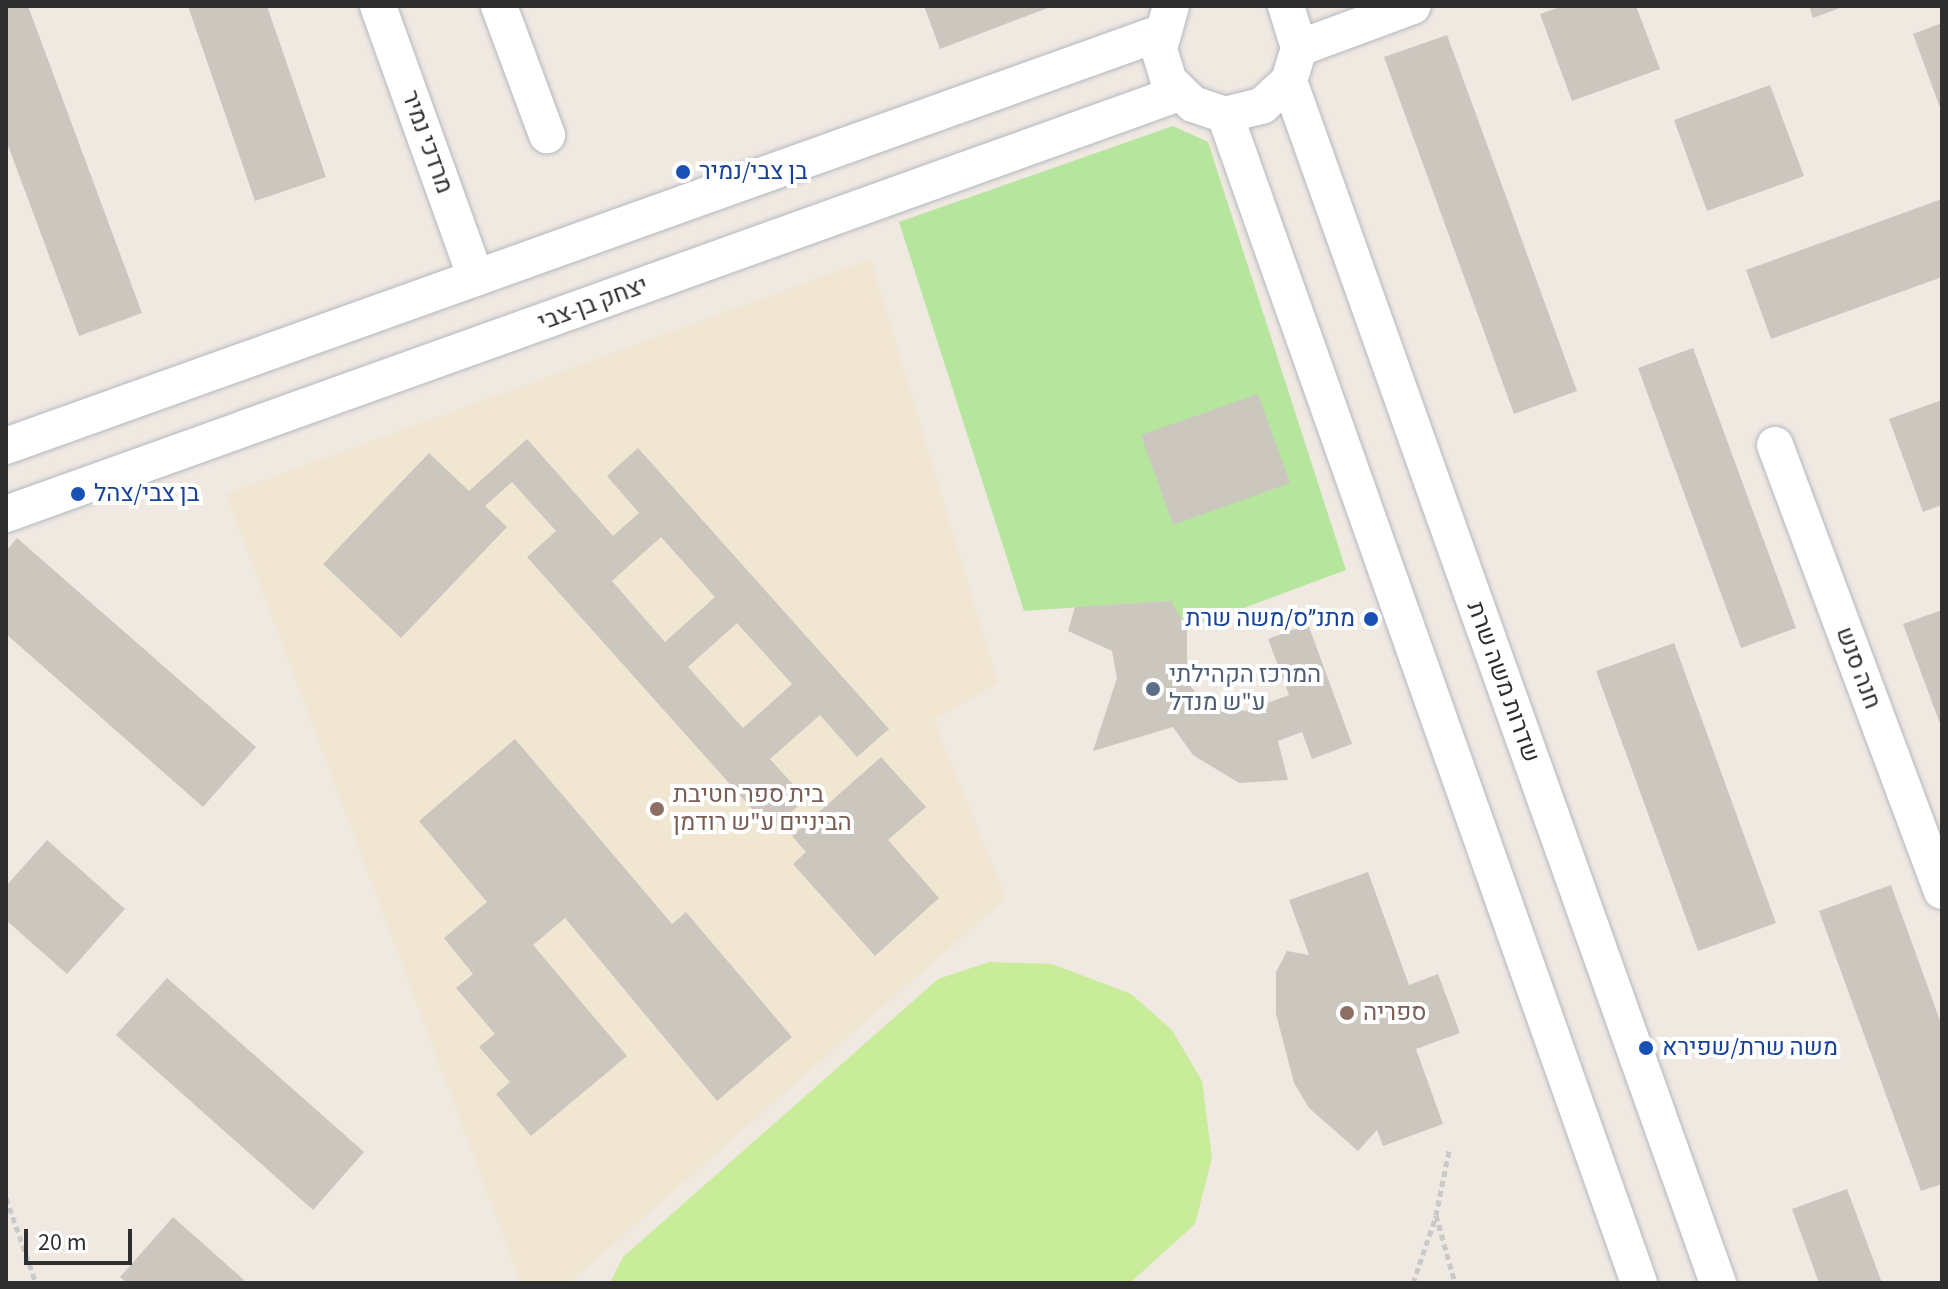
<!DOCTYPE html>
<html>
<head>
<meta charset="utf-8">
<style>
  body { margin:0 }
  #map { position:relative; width:1948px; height:1289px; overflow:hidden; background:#efe9e1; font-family:"Source Sans 3",Heebo,sans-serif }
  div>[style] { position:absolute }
  .education>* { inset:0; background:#f0e6d1 }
  .green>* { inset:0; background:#b6e59e }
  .pitch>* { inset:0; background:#c9ec9a }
  .building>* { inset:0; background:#cbc7bf }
  .path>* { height:5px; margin-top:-2.5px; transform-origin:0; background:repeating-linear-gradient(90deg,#c9c9c9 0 6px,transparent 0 10px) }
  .roads { filter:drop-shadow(0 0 2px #b4b7c1) drop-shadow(0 0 2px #b4b7c1) }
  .minor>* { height:36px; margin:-18px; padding:0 18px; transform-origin:18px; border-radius:18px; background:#fff }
  .dots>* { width:22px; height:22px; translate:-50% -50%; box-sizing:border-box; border:4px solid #fff; border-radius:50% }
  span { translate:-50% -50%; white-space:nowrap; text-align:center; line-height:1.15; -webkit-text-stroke:8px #fff; paint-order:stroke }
  .street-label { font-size:24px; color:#2e2e2e }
  .transit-label { font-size:24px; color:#164399 }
  .left { translate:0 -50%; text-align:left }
  .right { translate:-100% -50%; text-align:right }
  .service-label { font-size:24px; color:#4e5e75 }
  .education-label { font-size:24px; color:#785e54 }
  .frame { position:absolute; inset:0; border:8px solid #2e2e2e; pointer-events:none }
  .scale { position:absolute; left:24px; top:1229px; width:108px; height:36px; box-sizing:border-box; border:4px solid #2e2e2e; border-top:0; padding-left:10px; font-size:24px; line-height:28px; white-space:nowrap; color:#2e2e2e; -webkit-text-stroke:6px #fff; paint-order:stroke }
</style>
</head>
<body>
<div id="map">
  <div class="education">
    <div style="clip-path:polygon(871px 259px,998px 683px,934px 720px,1006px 898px,569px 1283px,521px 1283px,226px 494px)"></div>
  </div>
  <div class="green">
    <div style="clip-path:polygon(1173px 126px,1208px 142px,1346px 570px,1187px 629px,1170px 601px,1024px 611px,899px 222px)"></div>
  </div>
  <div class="pitch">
    <div style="clip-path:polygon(989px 962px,1052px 964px,1131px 994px,1172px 1030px,1202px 1081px,1212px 1158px,1195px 1224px,1130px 1283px,610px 1283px,623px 1257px,938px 979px)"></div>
  </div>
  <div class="building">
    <div style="clip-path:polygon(6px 6px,28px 6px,142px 313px,79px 336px,6px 140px)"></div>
    <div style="clip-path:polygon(188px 6px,267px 6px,326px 177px,255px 201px)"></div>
    <div style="clip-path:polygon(924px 6px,1053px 6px,940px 49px)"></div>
    <div style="clip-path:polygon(1563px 6px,1636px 6px,1660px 69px,1572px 101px,1540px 14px)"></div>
    <div style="clip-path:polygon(1809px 6px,1845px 6px,1813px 18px)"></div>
    <div style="clip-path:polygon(1942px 23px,1942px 113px,1913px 34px)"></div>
    <div style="clip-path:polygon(1447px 35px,1577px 391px,1514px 414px,1384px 57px)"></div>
    <div style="clip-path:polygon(1770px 85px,1804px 176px,1707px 211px,1674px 120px)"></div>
    <div style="clip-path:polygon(1942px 199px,1942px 277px,1771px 339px,1746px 270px)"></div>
    <div style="clip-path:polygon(1693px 348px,1796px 628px,1741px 648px,1638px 368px)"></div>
    <div style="clip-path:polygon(1258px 394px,1290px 483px,1173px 525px,1141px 435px)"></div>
    <div style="clip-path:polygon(1942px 400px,1942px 505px,1923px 512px,1889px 419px)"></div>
    <div style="clip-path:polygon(evenodd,527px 439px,613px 536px,639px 513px,607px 476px,638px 448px,889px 729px,857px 757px,820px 715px,770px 759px,806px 799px,771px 830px,527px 557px,556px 531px,512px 482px,485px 506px,507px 527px,401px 638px,323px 564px,429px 453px,469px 491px,527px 439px,661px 537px,715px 597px,665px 642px,612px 581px,661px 537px,527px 439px,737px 623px,792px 684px,743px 728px,688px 667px,737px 623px)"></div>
    <div style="clip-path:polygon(17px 538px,256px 747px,203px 807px,6px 634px,6px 551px)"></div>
    <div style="clip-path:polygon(1171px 601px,1187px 629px,1187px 682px,1206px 705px,1245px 711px,1289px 695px,1268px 639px,1308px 624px,1352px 744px,1312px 759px,1302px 732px,1278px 741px,1288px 780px,1239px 783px,1193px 755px,1173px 727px,1093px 751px,1117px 678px,1112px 651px,1068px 631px,1075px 607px)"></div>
    <div style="clip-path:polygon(1942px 610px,1942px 729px,1903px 624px)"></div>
    <div style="clip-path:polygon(1674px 643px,1776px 923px,1698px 951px,1596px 671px)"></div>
    <div style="clip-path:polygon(515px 739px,672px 924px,686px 912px,792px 1037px,717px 1101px,565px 918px,533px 945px,627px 1056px,531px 1136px,496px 1094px,510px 1082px,479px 1047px,495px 1034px,456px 988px,473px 974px,444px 938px,487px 902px,419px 821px)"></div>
    <div style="clip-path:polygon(881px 757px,926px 807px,888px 840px,939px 898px,875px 956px,793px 864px,806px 852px,792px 836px)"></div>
    <div style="clip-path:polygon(47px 840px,125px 909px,67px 974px,6px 920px,6px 886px)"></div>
    <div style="clip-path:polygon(1368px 872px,1409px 985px,1438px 974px,1460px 1033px,1416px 1049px,1443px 1124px,1383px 1146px,1377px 1130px,1358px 1151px,1309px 1108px,1294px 1083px,1276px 1014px,1276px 972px,1287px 951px,1309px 955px,1289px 900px)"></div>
    <div style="clip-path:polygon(1891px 885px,1942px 1026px,1942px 1184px,1921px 1191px,1819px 911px)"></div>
    <div style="clip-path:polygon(167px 978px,364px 1152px,313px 1210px,116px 1035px)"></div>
    <div style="clip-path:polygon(1847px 1189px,1882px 1283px,1819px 1283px,1792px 1209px)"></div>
    <div style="clip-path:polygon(173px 1217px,244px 1280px,242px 1283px,127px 1283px,120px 1277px)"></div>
  </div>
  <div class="path">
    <div style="left:1449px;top:1151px;width:65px;rotate:101.5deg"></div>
    <div style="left:1436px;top:1215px;width:71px;rotate:74.4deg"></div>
    <div style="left:6px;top:1198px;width:90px;rotate:70.6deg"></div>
    <div style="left:1413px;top:1283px;width:71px;rotate:-71.1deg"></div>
  </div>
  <div class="roads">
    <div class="minor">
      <div style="left:378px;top:6px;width:289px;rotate:70.2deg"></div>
      <div style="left:499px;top:6px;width:138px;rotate:69.6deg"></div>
      <div style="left:1171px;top:6px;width:45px;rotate:105.6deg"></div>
      <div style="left:1159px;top:49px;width:34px;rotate:73deg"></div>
      <div style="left:1169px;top:81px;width:33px;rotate:44deg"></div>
      <div style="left:1193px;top:104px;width:34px;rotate:19deg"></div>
      <div style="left:1225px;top:115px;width:38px;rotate:-14deg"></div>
      <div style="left:1262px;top:106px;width:37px;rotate:-43deg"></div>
      <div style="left:1289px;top:81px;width:34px;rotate:-73deg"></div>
      <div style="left:1299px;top:48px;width:44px;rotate:-107.2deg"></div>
      <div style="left:1299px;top:48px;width:121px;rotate:-20.2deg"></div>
      <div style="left:1289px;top:81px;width:1276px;rotate:70.36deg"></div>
      <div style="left:1225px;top:115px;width:1239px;rotate:70.48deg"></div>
      <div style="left:1775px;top:445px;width:476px;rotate:69.5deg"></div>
      <div style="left:6px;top:446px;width:1226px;rotate:-19.69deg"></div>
      <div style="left:6px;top:514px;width:1246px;rotate:-19.74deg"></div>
    </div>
  </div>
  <div class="dots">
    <div style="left:683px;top:172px;background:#1a4fb4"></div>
    <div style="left:78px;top:494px;background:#1a4fb4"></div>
    <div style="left:1371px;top:619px;background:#1a4fb4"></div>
    <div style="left:1153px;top:689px;background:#5c6f8a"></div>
    <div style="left:657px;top:809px;background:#8d6e63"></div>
    <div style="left:1347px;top:1013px;background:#8d6e63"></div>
    <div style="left:1646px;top:1048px;background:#1a4fb4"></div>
  </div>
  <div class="street-label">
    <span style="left:427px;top:142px;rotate:70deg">מרדכי נמיר</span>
    <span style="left:593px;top:304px;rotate:-20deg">יצחק בן-צבי</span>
    <span style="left:1858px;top:668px;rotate:69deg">חנה סנש</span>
    <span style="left:1503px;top:682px;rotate:70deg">שדרות משה שרת</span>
  </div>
  <div class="transit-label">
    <span class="left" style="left:699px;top:172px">בן צבי/נמיר</span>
    <span class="left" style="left:94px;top:494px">בן צבי/צהל</span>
    <span class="right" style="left:1355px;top:619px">מתנ״ס/משה שרת</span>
    <span class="left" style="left:1662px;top:1048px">משה שרת/שפירא</span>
  </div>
  <div class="service-label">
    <span class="left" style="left:1169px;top:689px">המרכז הקהילתי<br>ע"ש מנדל</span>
  </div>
  <div class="education-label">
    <span class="left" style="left:673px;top:809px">בית ספר חטיבת<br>הביניים ע"ש רודמן</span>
    <span class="left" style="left:1363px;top:1013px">ספריה</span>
  </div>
  <div class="frame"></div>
  <div class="scale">20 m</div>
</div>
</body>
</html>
